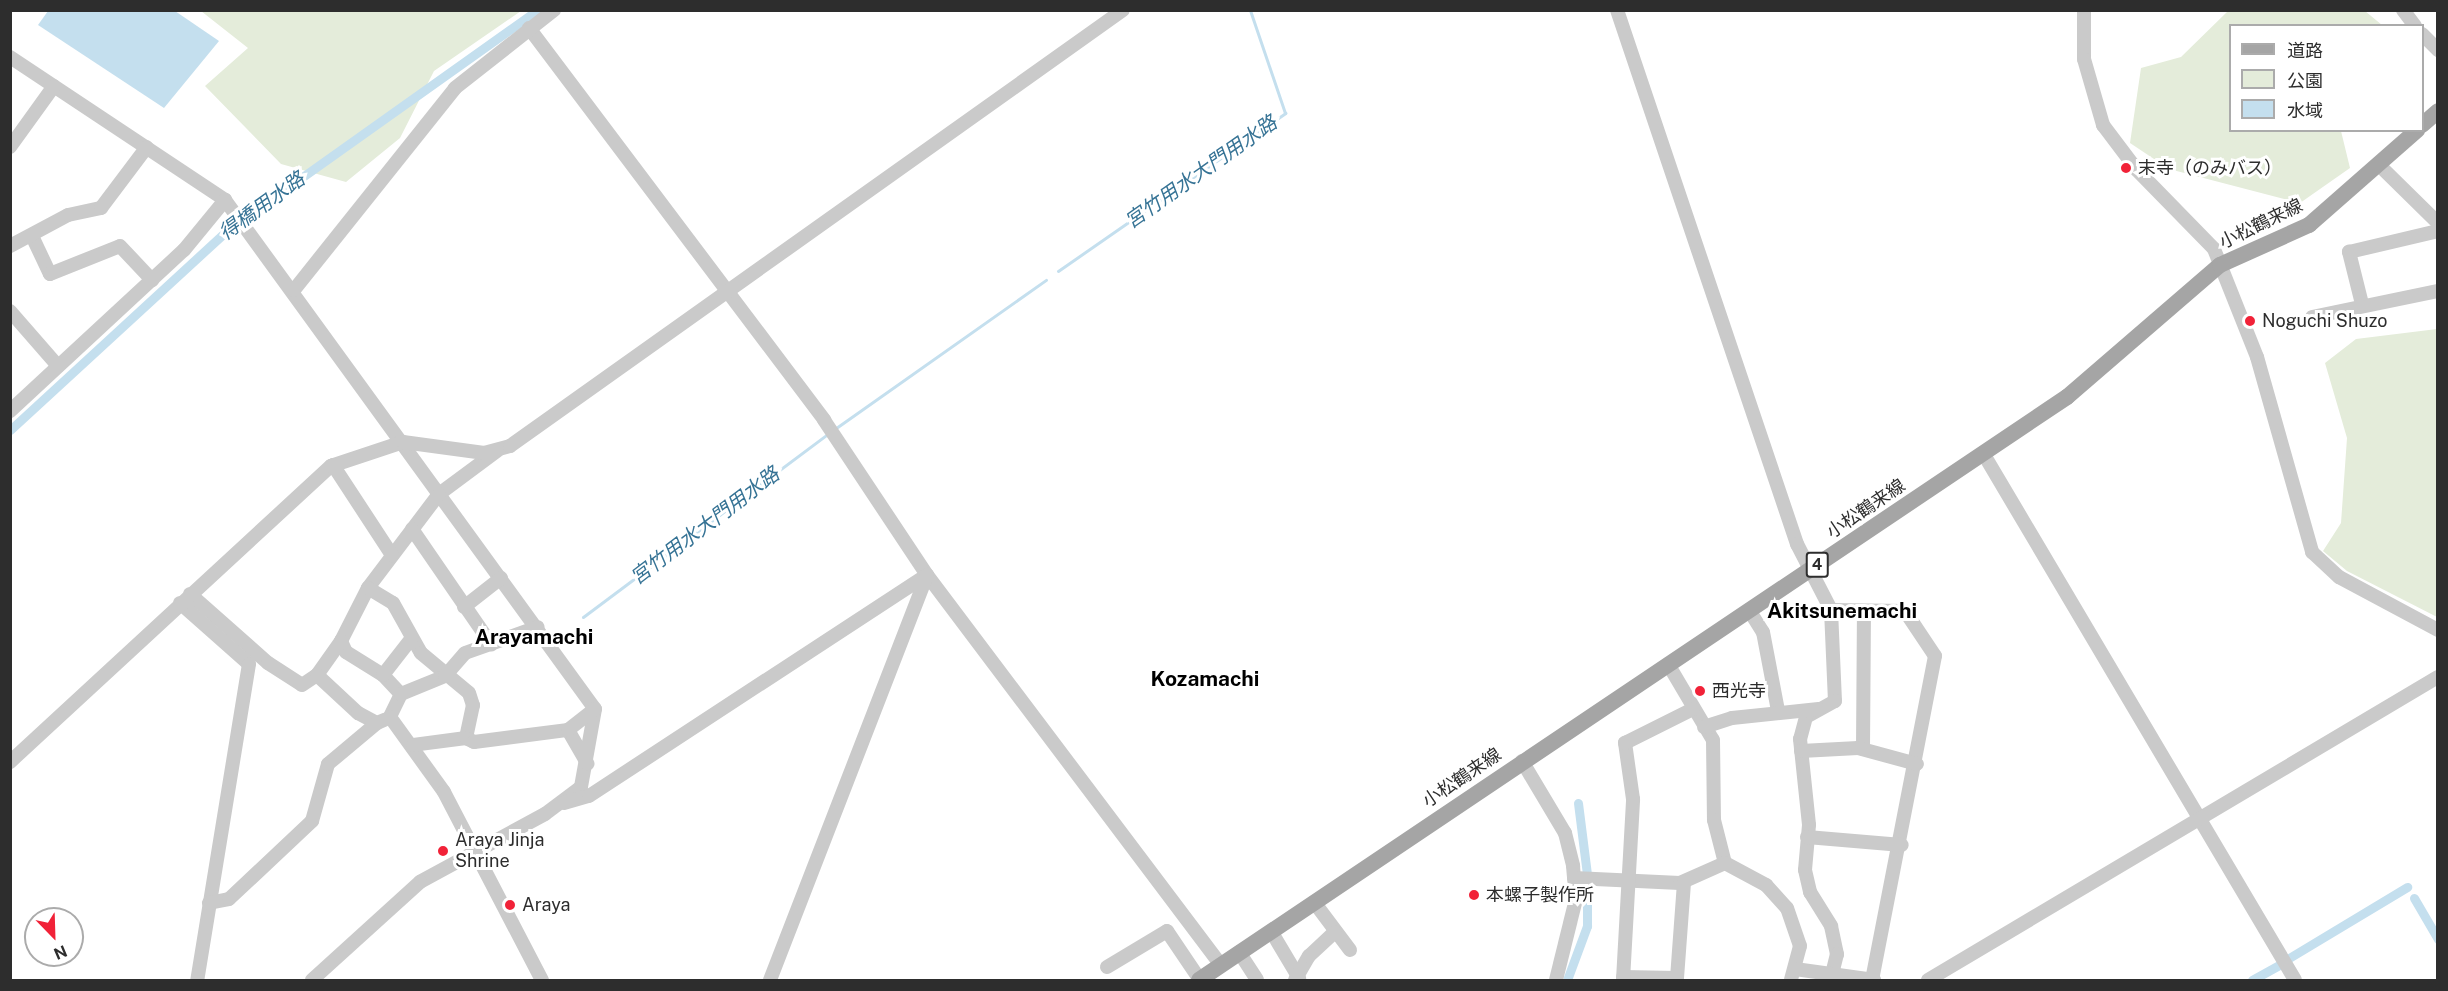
<!DOCTYPE html>
<html>
<head>
<meta charset="utf-8">
<style>
  body { margin:0 }
  #map { position:relative; width:2448px; height:991px; overflow:hidden; background:#fff; font-family:"Public Sans","Noto Sans JP",sans-serif }
  div>[style] { position:absolute }
  .green>* { inset:0; background:#e4ecda }
  .water>* { inset:0; background:#c4dfee }
  .stream>* { height:3px; margin:-1.5px; padding:0 1.5px; transform-origin:1.5px; border-radius:1.5px; background:#c4dfee }
  .canal>* { height:9px; margin:-4.5px; padding:0 4.5px; transform-origin:4.5px; border-radius:4.5px; background:#c4dfee }
  .minor>* { height:14px; margin:-7px; padding:0 7px; transform-origin:7px; border-radius:7px; background:#cacaca }
  .major>* { height:16px; margin:-8px; padding:0 8px; transform-origin:8px; border-radius:8px; background:#a5a5a5 }
  .dots>* { width:16px; height:16px; translate:-50% -50%; box-sizing:border-box; border:3px solid #fff; border-radius:50% }
  span { translate:-50% -50%; white-space:nowrap; text-align:center; line-height:1.15; -webkit-text-stroke:6px #fff; paint-order:stroke }
  .shield-label span { padding:2px 4px; background:#fff; border:2px solid; border-radius:4px; -webkit-text-stroke-width:0 }
  .shield-label { font-size:16px; color:#2d2d2d; font-weight:700 }
  .poi-label { font-size:18px; color:#2d2d2d }
  .left { translate:0 -50%; text-align:left }
  .street-label { font-size:18px; color:#2d2d2d }
  .water-label { font-size:20px; color:#367395; font-style:italic }
  .quarter-label { font-size:21px; color:#000; font-weight:700 }
  .frame { position:absolute; inset:0; border:12px solid #2d2d2d; pointer-events:none }
  .legend { position:absolute; left:2229px; top:24px; width:195px; height:108px; box-sizing:border-box; background:#fff; border:2px solid #ababab; margin:0; padding:8px 10px; list-style:none; font-size:18px; color:#2d2d2d }
  .legend li { display:flex; align-items:center; gap:12px; height:30px }
  .legend b { width:30px; border:2px solid #ababab }
  .north { position:absolute; left:24px; top:907px; width:60px; height:60px; box-sizing:border-box; background:#fff; border:2px solid #ababab; border-radius:50%; rotate:157deg; font-size:16px; font-weight:700; line-height:24px; text-align:center; color:#2d2d2d }
  .north::after { content:''; display:block; margin:auto; width:21px; height:27px; background:#f12238; clip-path:polygon(50% 0,100% 100%,50% 72%,0 100%) }
</style>
</head>
<body>
<div id="map">
  <div class="green">
    <div style="clip-path:polygon(201px 11px,521px 11px,434px 71px,400px 138px,346px 182px,281px 164px,205px 86px,248px 48px)"></div>
    <div style="clip-path:polygon(2228px 11px,2365px 11px,2382px 25px,2230px 26px,2230px 130px,2341px 131px,2350px 168px,2300px 203px,2169px 169px,2130px 143px,2141px 68px,2181px 57px)"></div>
    <div style="clip-path:polygon(2437px 329px,2438px 329px,2437px 617px,2347px 571px,2323px 551px,2341px 523px,2347px 438px,2325px 363px,2356px 339px)"></div>
  </div>
  <div class="water">
    <div style="clip-path:polygon(48px 11px,175px 11px,219px 41px,164px 108px,38px 25px)"></div>
  </div>
  <div class="stream">
    <div style="left:1058px;top:271px;width:277px;rotate:-34.8deg"></div>
    <div style="left:1285px;top:113px;width:109px;rotate:-108.8deg"></div>
    <div style="left:836px;top:428px;width:257px;rotate:-35.2deg"></div>
    <div style="left:583px;top:617px;width:304px;rotate:-36.8deg"></div>
  </div>
  <div class="canal">
    <div style="left:10px;top:430px;width:292px;rotate:-42.6deg"></div>
    <div style="left:225px;top:232px;width:383px;rotate:-35.4deg"></div>
    <div style="left:1578px;top:803px;width:72px;rotate:82.8deg"></div>
    <div style="left:2414px;top:898px;width:48px;rotate:59.7deg"></div>
    <div style="left:2289px;top:958px;width:138px;rotate:-31deg"></div>
    <div style="left:1567px;top:980px;width:58px;rotate:-69.7deg"></div>
    <div style="left:1587px;top:926px;width:40px;rotate:-90deg"></div>
    <div style="left:2252px;top:980px;width:31px;rotate:-29deg"></div>
  </div>
  <div class="minor">
    <div style="left:1617px;top:10px;width:564px;rotate:71.37deg"></div>
    <div style="left:1797px;top:544px;width:74px;rotate:62.7deg"></div>
    <div style="left:1831px;top:610px;width:91px;rotate:87.5deg"></div>
    <div style="left:1835px;top:701px;width:33px;rotate:151deg"></div>
    <div style="left:1806px;top:717px;width:23px;rotate:105deg"></div>
    <div style="left:1800px;top:739px;width:86px;rotate:84deg"></div>
    <div style="left:1809px;top:825px;width:45px;rotate:95.1deg"></div>
    <div style="left:1805px;top:870px;width:23px;rotate:77deg"></div>
    <div style="left:1810px;top:892px;width:40px;rotate:58deg"></div>
    <div style="left:1831px;top:926px;width:29px;rotate:78deg"></div>
    <div style="left:1837px;top:954px;width:21px;rotate:104deg"></div>
    <div style="left:2084px;top:10px;width:49px;rotate:90deg"></div>
    <div style="left:2084px;top:59px;width:69px;rotate:73.9deg"></div>
    <div style="left:2103px;top:125px;width:56px;rotate:52.9deg"></div>
    <div style="left:2137px;top:170px;width:110px;rotate:45.7deg"></div>
    <div style="left:2214px;top:249px;width:116px;rotate:68.3deg"></div>
    <div style="left:2257px;top:357px;width:203px;rotate:74.2deg"></div>
    <div style="left:2312px;top:552px;width:37px;rotate:43deg"></div>
    <div style="left:2339px;top:577px;width:112px;rotate:28.2deg"></div>
    <div style="left:2403px;top:10px;width:20px;rotate:53deg"></div>
    <div style="left:529px;top:28px;width:491px;rotate:53deg"></div>
    <div style="left:824px;top:420px;width:186px;rotate:56.4deg"></div>
    <div style="left:927px;top:575px;width:488px;rotate:53deg"></div>
    <div style="left:2422px;top:34px;width:23px;rotate:45deg"></div>
    <div style="left:10px;top:57px;width:258px;rotate:33.6deg"></div>
    <div style="left:225px;top:200px;width:629px;rotate:53.99deg"></div>
    <div style="left:595px;top:709px;width:79px;rotate:100.2deg"></div>
    <div style="left:581px;top:787px;width:45px;rotate:143.1deg"></div>
    <div style="left:545px;top:814px;width:142px;rotate:151.5deg"></div>
    <div style="left:420px;top:882px;width:146px;rotate:137.8deg"></div>
    <div style="left:10px;top:147px;width:75px;rotate:-54.2deg"></div>
    <div style="left:2380px;top:166px;width:81px;rotate:44.5deg"></div>
    <div style="left:32px;top:236px;width:42px;rotate:64.7deg"></div>
    <div style="left:50px;top:274px;width:75px;rotate:-21.8deg"></div>
    <div style="left:120px;top:246px;width:47px;rotate:46.7deg"></div>
    <div style="left:10px;top:246px;width:66px;rotate:-28.1deg"></div>
    <div style="left:68px;top:215px;width:34px;rotate:-12deg"></div>
    <div style="left:101px;top:208px;width:76px;rotate:-53deg"></div>
    <div style="left:294px;top:290px;width:258px;rotate:-51.4deg"></div>
    <div style="left:455px;top:88px;width:126px;rotate:-38.2deg"></div>
    <div style="left:2362px;top:304px;width:54px;rotate:-104deg"></div>
    <div style="left:2349px;top:252px;width:91px;rotate:-13.3deg"></div>
    <div style="left:10px;top:311px;width:73px;rotate:48.9deg"></div>
    <div style="left:2312px;top:317px;width:129px;rotate:-11.7deg"></div>
    <div style="left:10px;top:411px;width:237px;rotate:-42.8deg"></div>
    <div style="left:184px;top:250px;width:65px;rotate:-50.6deg"></div>
    <div style="left:497px;top:451px;width:72px;rotate:143.4deg"></div>
    <div style="left:439px;top:494px;width:118px;rotate:127.1deg"></div>
    <div style="left:368px;top:588px;width:59px;rotate:117deg"></div>
    <div style="left:341px;top:641px;width:12px;rotate:66deg"></div>
    <div style="left:346px;top:652px;width:44px;rotate:31.9deg"></div>
    <div style="left:383px;top:675px;width:26px;rotate:47deg"></div>
    <div style="left:401px;top:694px;width:25px;rotate:116deg"></div>
    <div style="left:390px;top:717px;width:92px;rotate:54.2deg"></div>
    <div style="left:444px;top:792px;width:212px;rotate:62.5deg"></div>
    <div style="left:1983px;top:453px;width:612px;rotate:59.37deg"></div>
    <div style="left:333px;top:465px;width:108px;rotate:56.8deg"></div>
    <div style="left:412px;top:529px;width:140px;rotate:55.5deg"></div>
    <div style="left:368px;top:588px;width:29px;rotate:31deg"></div>
    <div style="left:393px;top:603px;width:57px;rotate:60.8deg"></div>
    <div style="left:421px;top:653px;width:62px;rotate:39.8deg"></div>
    <div style="left:469px;top:693px;width:13px;rotate:72deg"></div>
    <div style="left:473px;top:705px;width:34px;rotate:102deg"></div>
    <div style="left:466px;top:738px;width:53px;rotate:172.5deg"></div>
    <div style="left:190px;top:594px;width:104px;rotate:41.5deg"></div>
    <div style="left:268px;top:663px;width:40px;rotate:32.9deg"></div>
    <div style="left:302px;top:685px;width:18px;rotate:-34deg"></div>
    <div style="left:317px;top:675px;width:42px;rotate:-54.8deg"></div>
    <div style="left:180px;top:603px;width:92px;rotate:41.5deg"></div>
    <div style="left:249px;top:664px;width:320px;rotate:99.3deg"></div>
    <div style="left:464px;top:607px;width:47px;rotate:-38.1deg"></div>
    <div style="left:1749px;top:610px;width:26px;rotate:58deg"></div>
    <div style="left:1763px;top:632px;width:80px;rotate:79.2deg"></div>
    <div style="left:1831px;top:610px;width:74px;rotate:0.8deg"></div>
    <div style="left:1905px;top:611px;width:54px;rotate:56.3deg"></div>
    <div style="left:1935px;top:656px;width:330px;rotate:101deg"></div>
    <div style="left:1668px;top:664px;width:88px;rotate:59.4deg"></div>
    <div style="left:1713px;top:740px;width:80px;rotate:89.3deg"></div>
    <div style="left:1714px;top:820px;width:44px;rotate:75.7deg"></div>
    <div style="left:1725px;top:863px;width:47px;rotate:28.2deg"></div>
    <div style="left:1766px;top:885px;width:31px;rotate:48deg"></div>
    <div style="left:1787px;top:908px;width:40px;rotate:71.1deg"></div>
    <div style="left:1800px;top:946px;width:35px;rotate:105deg"></div>
    <div style="left:317px;top:675px;width:56px;rotate:42.8deg"></div>
    <div style="left:358px;top:713px;width:21px;rotate:28deg"></div>
    <div style="left:377px;top:723px;width:8px;rotate:-23deg"></div>
    <div style="left:383px;top:675px;width:46px;rotate:-52.1deg"></div>
    <div style="left:401px;top:694px;width:48px;rotate:-22.2deg"></div>
    <div style="left:445px;top:676px;width:30px;rotate:-49deg"></div>
    <div style="left:465px;top:653px;width:77px;rotate:-19.6deg"></div>
    <div style="left:1704px;top:727px;width:29px;rotate:-18deg"></div>
    <div style="left:1732px;top:718px;width:87px;rotate:-5.9deg"></div>
    <div style="left:568px;top:730px;width:39px;rotate:60deg"></div>
    <div style="left:466px;top:738px;width:9px;rotate:27deg"></div>
    <div style="left:474px;top:742px;width:95px;rotate:-7.3deg"></div>
    <div style="left:568px;top:730px;width:34px;rotate:-38deg"></div>
    <div style="left:1863px;top:749px;width:138px;rotate:-89.6deg"></div>
    <div style="left:1801px;top:751px;width:57px;rotate:-3deg"></div>
    <div style="left:1858px;top:748px;width:61px;rotate:15.2deg"></div>
    <div style="left:1522px;top:761px;width:84px;rotate:59.2deg"></div>
    <div style="left:1565px;top:833px;width:34px;rotate:76deg"></div>
    <div style="left:1573px;top:866px;width:33px;rotate:85deg"></div>
    <div style="left:1576px;top:899px;width:83px;rotate:103.9deg"></div>
    <div style="left:10px;top:762px;width:437px;rotate:-42.7deg"></div>
    <div style="left:331px;top:466px;width:76px;rotate:-18.4deg"></div>
    <div style="left:403px;top:442px;width:82px;rotate:7.7deg"></div>
    <div style="left:484px;top:453px;width:27px;rotate:-15deg"></div>
    <div style="left:510px;top:446px;width:752px;rotate:-35.42deg"></div>
    <div style="left:564px;top:803px;width:26px;rotate:-16deg"></div>
    <div style="left:589px;top:796px;width:404px;rotate:-33.2deg"></div>
    <div style="left:1807px;top:837px;width:95px;rotate:4.8deg"></div>
    <div style="left:1574px;top:878px;width:106px;rotate:2.7deg"></div>
    <div style="left:1680px;top:883px;width:49px;rotate:-24deg"></div>
    <div style="left:1314px;top:902px;width:60px;rotate:53.1deg"></div>
    <div style="left:209px;top:903px;width:20px;rotate:-11deg"></div>
    <div style="left:229px;top:899px;width:114px;rotate:-43.2deg"></div>
    <div style="left:312px;top:821px;width:59px;rotate:-74.3deg"></div>
    <div style="left:328px;top:764px;width:64px;rotate:-39.9deg"></div>
    <div style="left:1271px;top:931px;width:55px;rotate:59.2deg"></div>
    <div style="left:1239px;top:952px;width:33px;rotate:57deg"></div>
    <div style="left:1107px;top:967px;width:70px;rotate:-31deg"></div>
    <div style="left:1167px;top:931px;width:59px;rotate:56deg"></div>
    <div style="left:1795px;top:969px;width:80px;rotate:7.9deg"></div>
    <div style="left:1623px;top:977px;width:54px;rotate:1.1deg"></div>
    <div style="left:1677px;top:978px;width:96px;rotate:-85.8deg"></div>
    <div style="left:770px;top:980px;width:434px;rotate:-68.8deg"></div>
    <div style="left:1295px;top:980px;width:28px;rotate:-60deg"></div>
    <div style="left:1309px;top:956px;width:35px;rotate:-43deg"></div>
    <div style="left:1623px;top:980px;width:181px;rotate:-86.8deg"></div>
    <div style="left:1633px;top:799px;width:57px;rotate:-98.1deg"></div>
    <div style="left:1625px;top:743px;width:76px;rotate:-26.6deg"></div>
    <div style="left:1928px;top:980px;width:593px;rotate:-30.72deg"></div>
  </div>
  <div class="major">
    <div style="left:2422px;top:125px;width:21px;rotate:-41deg"></div>
    <div style="left:1199px;top:980px;width:1046px;rotate:-33.89deg"></div>
    <div style="left:2067px;top:397px;width:202px;rotate:-40.8deg"></div>
    <div style="left:2220px;top:265px;width:98px;rotate:-24.2deg"></div>
    <div style="left:2309px;top:225px;width:144px;rotate:-41.3deg"></div>
  </div>
  <div class="dots">
    <div style="left:2126px;top:168px;background:#f12238"></div>
    <div style="left:2250px;top:321px;background:#f12238"></div>
    <div style="left:1700px;top:691px;background:#f12238"></div>
    <div style="left:443px;top:851px;background:#f12238"></div>
    <div style="left:1474px;top:895px;background:#f12238"></div>
    <div style="left:510px;top:905px;background:#f12238"></div>
  </div>
  <div class="shield-label">
    <span style="left:1817px;top:565px">4</span>
  </div>
  <div class="poi-label">
    <span class="left" style="left:2138px;top:168px">末寺（のみバス）</span>
    <span class="left" style="left:2262px;top:321px">Noguchi Shuzo</span>
    <span class="left" style="left:1712px;top:691px">西光寺</span>
    <span class="left" style="left:455px;top:851px">Araya Jinja<br>Shrine</span>
    <span class="left" style="left:1486px;top:895px">本螺子製作所</span>
    <span class="left" style="left:522px;top:905px">Araya</span>
  </div>
  <div class="street-label">
    <span style="left:2261px;top:224px;rotate:-26deg">小松鶴来線</span>
    <span style="left:1866px;top:509px;rotate:-34deg">小松鶴来線</span>
    <span style="left:1462px;top:778px;rotate:-34deg">小松鶴来線</span>
  </div>
  <div class="water-label">
    <span style="left:1201px;top:172px;rotate:-35deg">宮竹用水大門用水路</span>
    <span style="left:262px;top:206px;rotate:-36deg">得橋用水路</span>
    <span style="left:705px;top:526px;rotate:-37deg">宮竹用水大門用水路</span>
  </div>
  <div class="quarter-label">
    <span style="left:1842px;top:611px">Akitsunemachi</span>
    <span style="left:534px;top:637px">Arayamachi</span>
    <span style="left:1205px;top:679px">Kozamachi</span>
  </div>
  <div class="frame"></div>
  <ul class="legend">
  <li><b style="height:8px;background:#a5a5a5"></b>道路</li>
  <li><b style="height:16px;background:#e4ecda"></b>公園</li>
  <li><b style="height:16px;background:#c4dfee"></b>水域</li>
  </ul>
  <div class="north">N</div>
</div>
</body>
</html>
